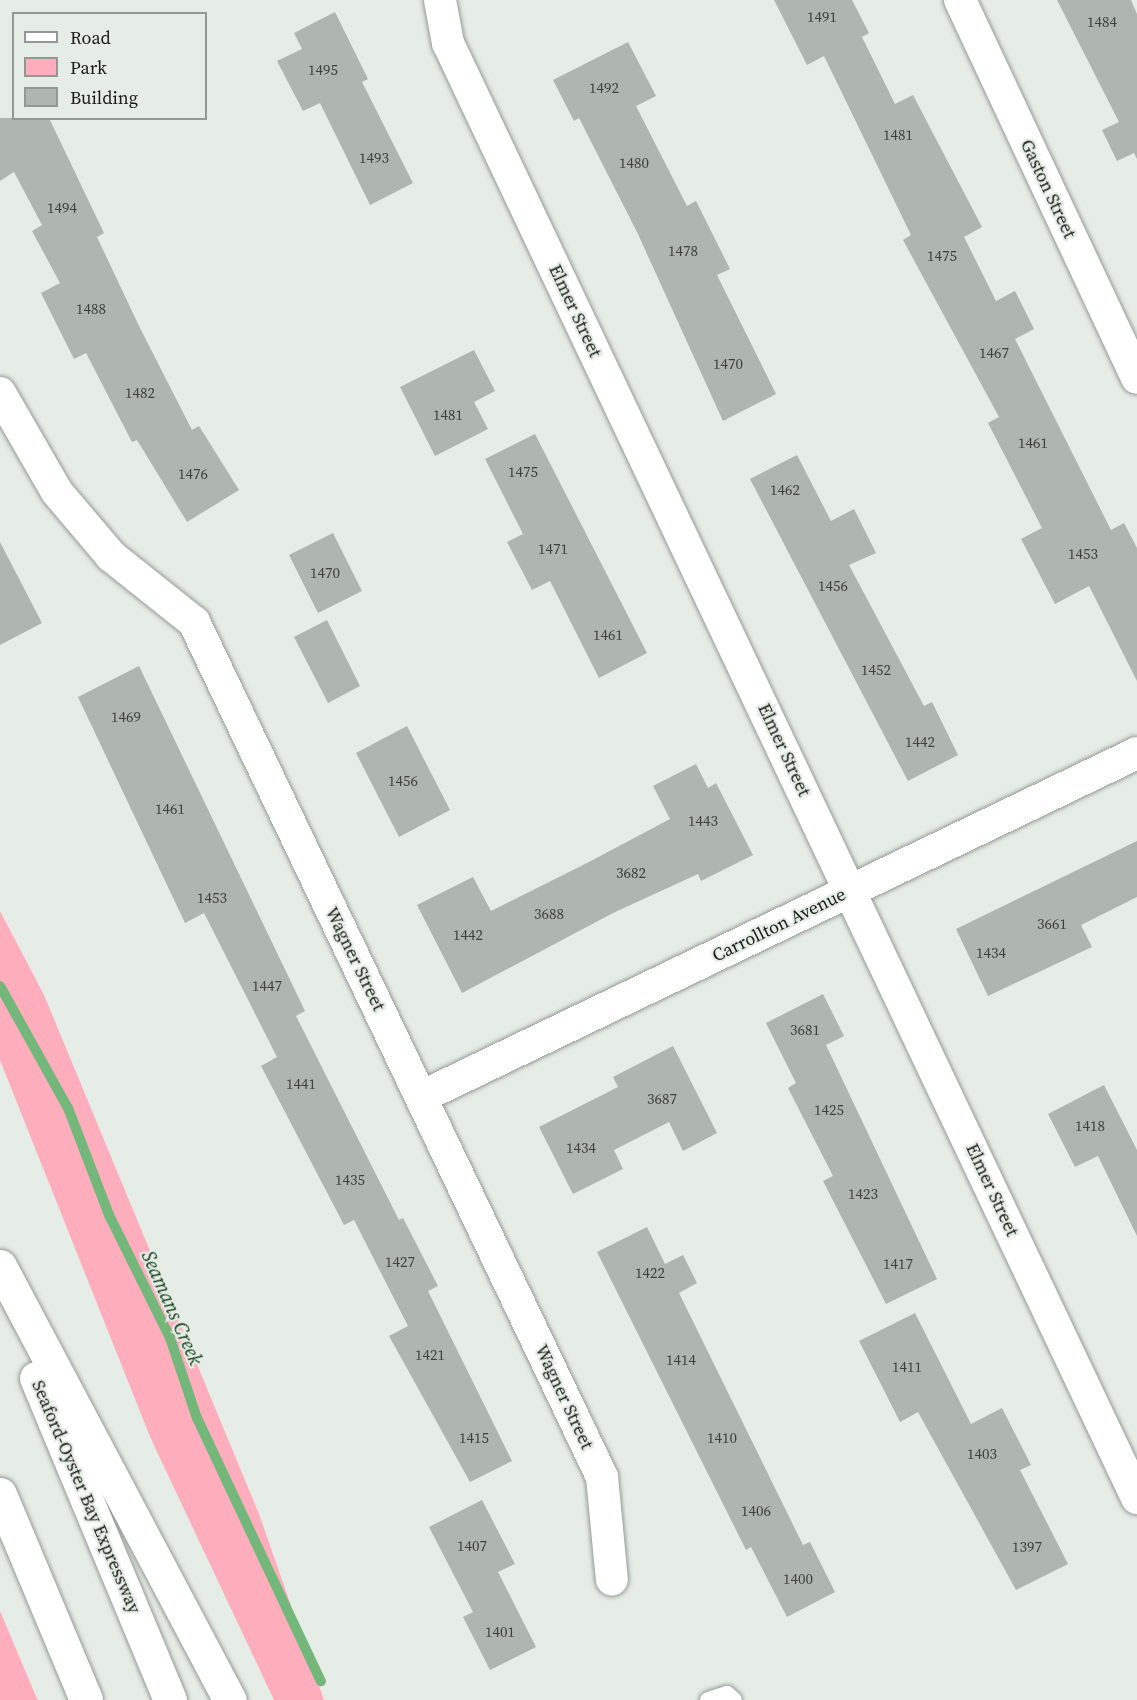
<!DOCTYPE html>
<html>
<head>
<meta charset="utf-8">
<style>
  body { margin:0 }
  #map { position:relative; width:1137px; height:1700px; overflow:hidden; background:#e6ece6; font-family:"Source Serif 4",serif }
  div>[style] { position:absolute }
  .green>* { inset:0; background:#fdadbb }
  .stream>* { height:10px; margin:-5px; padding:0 5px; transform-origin:5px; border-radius:5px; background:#73b87a }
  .building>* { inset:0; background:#afb5af }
  .roads { filter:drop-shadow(0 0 2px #949a95) drop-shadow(0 0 2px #949a95) }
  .service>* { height:16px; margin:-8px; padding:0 8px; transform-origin:8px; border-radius:8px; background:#fff }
  .minor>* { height:32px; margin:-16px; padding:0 16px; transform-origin:16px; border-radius:16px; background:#fff }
  .motorway>* { height:33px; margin:-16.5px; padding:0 16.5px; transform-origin:16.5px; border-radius:16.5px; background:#fff }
  span { translate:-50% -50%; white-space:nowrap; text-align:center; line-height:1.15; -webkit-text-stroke:4.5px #e6ece6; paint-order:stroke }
  .number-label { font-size:15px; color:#3e423e }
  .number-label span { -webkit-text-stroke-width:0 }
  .street-label { font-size:18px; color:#191b19 }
  .water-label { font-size:20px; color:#093d14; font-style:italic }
  .legend { position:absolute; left:12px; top:12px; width:195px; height:108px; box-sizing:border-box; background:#e6ece6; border:2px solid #949894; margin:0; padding:8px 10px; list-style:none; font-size:18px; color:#191b19 }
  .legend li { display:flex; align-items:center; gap:12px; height:30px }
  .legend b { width:30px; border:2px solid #949894 }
</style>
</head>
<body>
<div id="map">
  <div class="green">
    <div style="clip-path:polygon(0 911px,44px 995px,259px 1514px,324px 1700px,274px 1700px,151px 1439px,0 1060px)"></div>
    <div style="clip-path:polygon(0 1611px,35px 1694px,38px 1700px,0 1700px)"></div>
  </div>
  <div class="stream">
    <div style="left:0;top:986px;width:140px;rotate:60.9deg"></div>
    <div style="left:68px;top:1108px;width:115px;rotate:69deg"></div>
    <div style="left:109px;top:1215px;width:137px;rotate:63.6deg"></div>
    <div style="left:170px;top:1338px;width:84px;rotate:71.4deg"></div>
    <div style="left:197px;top:1418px;width:291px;rotate:64.8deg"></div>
  </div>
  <div class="building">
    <div style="clip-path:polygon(774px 0,852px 0,869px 33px,862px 37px,895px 104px,913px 95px,982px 227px,964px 237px,996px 301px,1015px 291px,1034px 329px,1015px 339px,1111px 530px,1124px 523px,1137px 548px,1137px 681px,1089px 586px,1055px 604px,1021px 539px,1042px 528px,988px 423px,999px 417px,903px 240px,911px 235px,824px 56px,807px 65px)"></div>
    <div style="clip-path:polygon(1057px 0,1131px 0,1137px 14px,1137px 159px,1134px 153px,1117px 161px,1102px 130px,1119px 122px)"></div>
    <div style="clip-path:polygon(335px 12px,368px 79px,362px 82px,413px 183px,370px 205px,320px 103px,303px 111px,277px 61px,302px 49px,294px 33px)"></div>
    <div style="clip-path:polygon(628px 42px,656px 96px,636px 106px,687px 206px,696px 201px,730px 269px,717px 275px,776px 394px,723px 421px,637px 232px,579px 118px,574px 121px,553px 80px)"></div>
    <div style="clip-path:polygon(0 118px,49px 118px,104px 233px,97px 237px,139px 326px,192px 430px,199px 426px,239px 490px,187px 522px,137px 440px,132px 442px,86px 353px,74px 359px,41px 293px,60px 283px,32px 231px,42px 225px,14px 172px,0 181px)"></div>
    <div style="clip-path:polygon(474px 350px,495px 391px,474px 402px,488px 429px,435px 456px,400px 387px)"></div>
    <div style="clip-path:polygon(535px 434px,647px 653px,599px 678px,550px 581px,532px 590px,507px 542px,523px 534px,485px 459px)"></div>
    <div style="clip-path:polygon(797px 455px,831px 521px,854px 509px,876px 553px,849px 565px,924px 706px,932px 702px,958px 755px,908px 781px,750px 479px)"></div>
    <div style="clip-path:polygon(333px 533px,362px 591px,318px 613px,289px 555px)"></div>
    <div style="clip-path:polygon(0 542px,42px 623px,0 645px)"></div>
    <div style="clip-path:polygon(327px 620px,360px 686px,328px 703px,294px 637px)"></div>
    <div style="clip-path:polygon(139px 666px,305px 1011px,296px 1016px,399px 1220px,403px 1218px,438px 1286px,428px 1291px,512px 1461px,470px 1482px,389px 1336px,408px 1326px,354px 1220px,344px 1225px,261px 1066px,277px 1057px,204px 913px,185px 923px,78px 697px)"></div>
    <div style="clip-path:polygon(407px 726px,450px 810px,399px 837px,356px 753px)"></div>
    <div style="clip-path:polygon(696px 764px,708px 788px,716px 783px,753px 855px,701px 881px,698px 874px,613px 913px,462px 993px,417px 905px,473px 877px,491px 911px,587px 863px,670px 819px,653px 786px)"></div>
    <div style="clip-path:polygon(1137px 841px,1137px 897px,1081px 925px,1092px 947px,988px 996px,956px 929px)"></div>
    <div style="clip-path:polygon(823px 994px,844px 1036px,826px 1045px,937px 1279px,886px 1304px,823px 1181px,833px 1176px,788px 1088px,796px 1083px,766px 1023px)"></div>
    <div style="clip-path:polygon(673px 1046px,717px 1133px,683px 1151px,669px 1122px,614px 1150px,623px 1169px,573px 1194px,539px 1127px,618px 1087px,613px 1077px)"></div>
    <div style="clip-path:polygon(1104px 1085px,1137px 1150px,1137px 1236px,1098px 1156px,1075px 1167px,1048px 1114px)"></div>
    <div style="clip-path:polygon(647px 1227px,665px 1264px,683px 1255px,697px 1283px,679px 1293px,803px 1545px,810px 1542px,835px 1592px,787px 1617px,751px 1547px,746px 1550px,597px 1252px)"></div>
    <div style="clip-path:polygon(915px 1313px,971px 1424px,1002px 1408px,1031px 1465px,1020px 1470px,1068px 1564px,1016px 1590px,918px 1412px,900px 1422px,859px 1341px)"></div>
    <div style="clip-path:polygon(482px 1500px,515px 1564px,498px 1572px,536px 1647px,490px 1670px,463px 1617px,473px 1612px,429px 1527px)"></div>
  </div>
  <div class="roads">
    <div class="service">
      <div style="left:708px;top:1700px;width:20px;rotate:-18deg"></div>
      <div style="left:727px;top:1694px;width:9px;rotate:41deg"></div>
    </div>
    <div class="minor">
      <div style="left:440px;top:0;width:44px;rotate:79.5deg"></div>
      <div style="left:448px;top:43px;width:1610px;rotate:64.66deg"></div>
      <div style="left:960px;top:0;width:417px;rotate:64.9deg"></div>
      <div style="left:0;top:393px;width:114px;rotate:60.1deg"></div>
      <div style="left:57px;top:492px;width:84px;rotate:49.8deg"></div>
      <div style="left:111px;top:556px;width:106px;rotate:38.5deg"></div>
      <div style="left:194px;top:622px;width:947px;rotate:64.49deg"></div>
      <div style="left:602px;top:1477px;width:103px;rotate:84.5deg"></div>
      <div style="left:421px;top:1097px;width:794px;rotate:-25.66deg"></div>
    </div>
    <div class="motorway">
      <div style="left:0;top:1266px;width:491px;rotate:62.1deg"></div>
      <div style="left:36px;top:1378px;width:349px;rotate:67.4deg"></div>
      <div style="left:0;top:1494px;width:223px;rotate:67.3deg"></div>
    </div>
  </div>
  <div class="number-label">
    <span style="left:822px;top:17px">1491</span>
    <span style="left:1102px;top:22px">1484</span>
    <span style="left:323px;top:70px">1495</span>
    <span style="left:604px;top:88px">1492</span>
    <span style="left:898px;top:135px">1481</span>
    <span style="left:374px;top:158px">1493</span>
    <span style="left:634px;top:163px">1480</span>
    <span style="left:62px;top:208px">1494</span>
    <span style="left:683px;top:251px">1478</span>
    <span style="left:942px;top:256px">1475</span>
    <span style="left:91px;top:309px">1488</span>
    <span style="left:994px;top:353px">1467</span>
    <span style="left:728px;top:364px">1470</span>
    <span style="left:140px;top:393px">1482</span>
    <span style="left:448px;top:415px">1481</span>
    <span style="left:1033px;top:443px">1461</span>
    <span style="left:523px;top:472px">1475</span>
    <span style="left:193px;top:474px">1476</span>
    <span style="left:785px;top:490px">1462</span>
    <span style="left:553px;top:549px">1471</span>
    <span style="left:1083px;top:554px">1453</span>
    <span style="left:325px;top:573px">1470</span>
    <span style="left:833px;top:586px">1456</span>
    <span style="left:608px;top:635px">1461</span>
    <span style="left:876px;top:670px">1452</span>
    <span style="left:126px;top:717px">1469</span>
    <span style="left:920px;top:742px">1442</span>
    <span style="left:403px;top:781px">1456</span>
    <span style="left:170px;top:809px">1461</span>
    <span style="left:703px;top:821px">1443</span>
    <span style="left:631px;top:873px">3682</span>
    <span style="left:212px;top:898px">1453</span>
    <span style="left:549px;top:914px">3688</span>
    <span style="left:1052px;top:924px">3661</span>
    <span style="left:468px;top:935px">1442</span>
    <span style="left:991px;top:953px">1434</span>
    <span style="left:267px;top:986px">1447</span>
    <span style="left:805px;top:1030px">3681</span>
    <span style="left:301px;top:1084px">1441</span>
    <span style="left:662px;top:1099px">3687</span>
    <span style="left:829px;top:1110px">1425</span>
    <span style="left:1090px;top:1126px">1418</span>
    <span style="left:581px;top:1148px">1434</span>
    <span style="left:350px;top:1180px">1435</span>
    <span style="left:863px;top:1194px">1423</span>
    <span style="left:400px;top:1262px">1427</span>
    <span style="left:898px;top:1264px">1417</span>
    <span style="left:650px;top:1273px">1422</span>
    <span style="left:430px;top:1355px">1421</span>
    <span style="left:681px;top:1360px">1414</span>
    <span style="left:907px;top:1367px">1411</span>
    <span style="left:474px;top:1438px">1415</span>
    <span style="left:722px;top:1438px">1410</span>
    <span style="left:982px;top:1454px">1403</span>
    <span style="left:756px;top:1511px">1406</span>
    <span style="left:472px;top:1546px">1407</span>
    <span style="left:1027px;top:1547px">1397</span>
    <span style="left:798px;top:1579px">1400</span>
    <span style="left:500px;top:1632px">1401</span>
  </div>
  <div class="street-label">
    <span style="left:1048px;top:189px;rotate:65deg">Gaston Street</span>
    <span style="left:575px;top:311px;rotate:65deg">Elmer Street</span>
    <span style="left:784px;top:750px;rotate:65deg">Elmer Street</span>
    <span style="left:779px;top:925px;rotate:-26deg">Carrollton Avenue</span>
    <span style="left:355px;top:959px;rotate:64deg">Wagner Street</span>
    <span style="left:992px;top:1190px;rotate:65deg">Elmer Street</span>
    <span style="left:564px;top:1397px;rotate:65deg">Wagner Street</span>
    <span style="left:86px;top:1497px;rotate:67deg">Seaford-Oyster Bay Expressway</span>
  </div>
  <div class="water-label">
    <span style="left:172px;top:1308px;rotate:66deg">Seamans Creek</span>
  </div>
  <ul class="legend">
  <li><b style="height:8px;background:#fff"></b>Road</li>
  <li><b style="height:16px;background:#fdadbb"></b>Park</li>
  <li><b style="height:16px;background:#afb5af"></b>Building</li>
  </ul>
</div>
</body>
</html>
